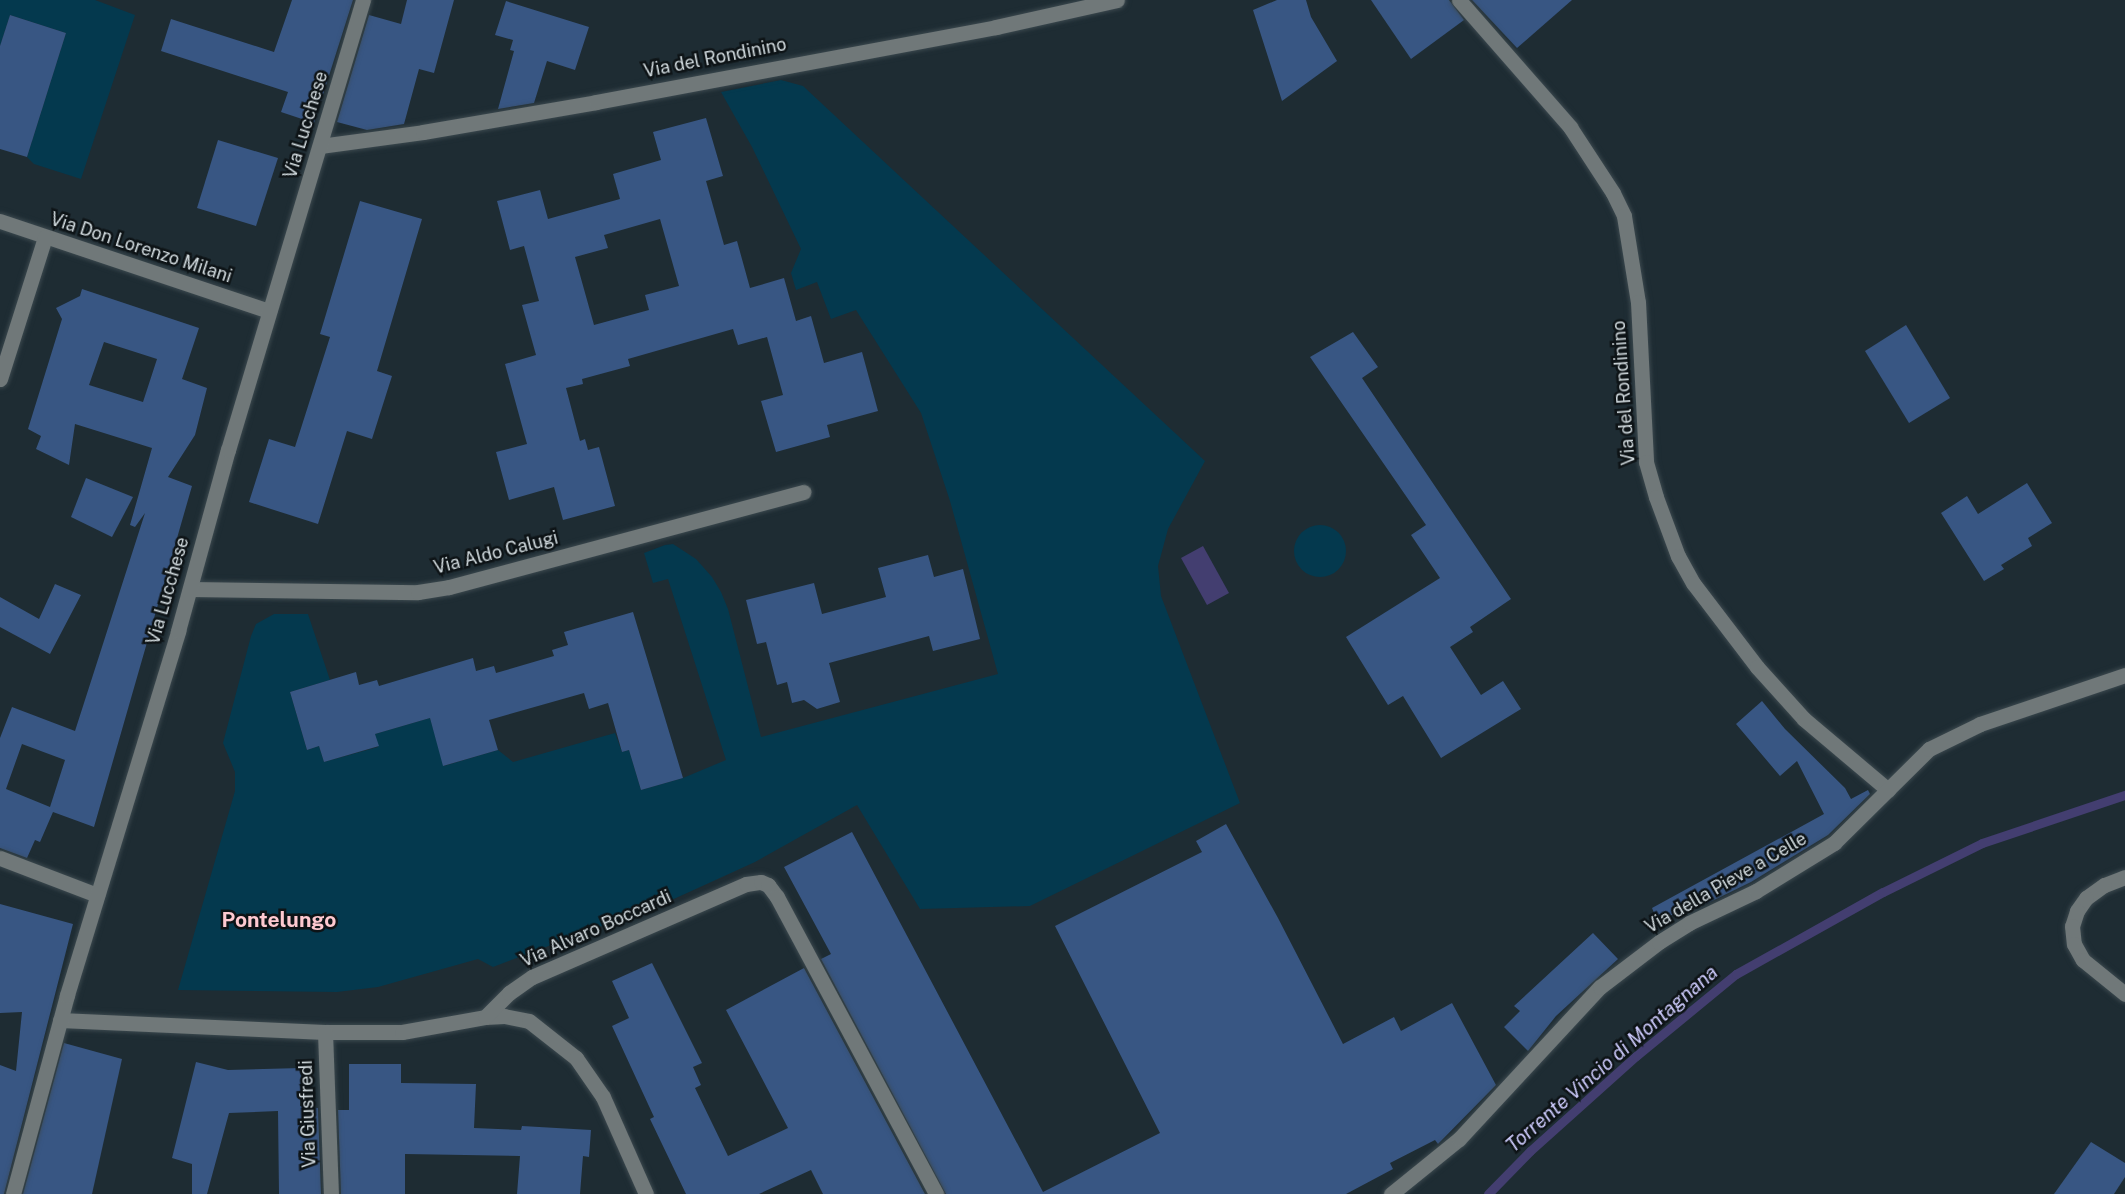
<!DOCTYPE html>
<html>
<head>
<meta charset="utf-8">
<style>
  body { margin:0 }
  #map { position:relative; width:2125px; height:1194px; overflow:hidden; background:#1e2c33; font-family:"Public Sans",sans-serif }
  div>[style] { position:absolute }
  .green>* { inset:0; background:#04394e }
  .round { border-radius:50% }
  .water>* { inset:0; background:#433e70 }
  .stream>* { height:9px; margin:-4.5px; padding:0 4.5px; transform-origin:4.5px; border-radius:4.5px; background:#433e70 }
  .building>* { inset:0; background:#385683 }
  .roads { filter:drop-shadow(0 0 2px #3b484e) drop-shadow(0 0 2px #3b484e) }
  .minor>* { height:15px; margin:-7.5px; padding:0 7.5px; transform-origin:7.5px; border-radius:7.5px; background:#707879 }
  span { translate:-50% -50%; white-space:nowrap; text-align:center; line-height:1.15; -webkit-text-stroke:5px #0d1316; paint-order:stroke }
  .street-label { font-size:18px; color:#d1dade }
  .water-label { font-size:20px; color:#cbc9fa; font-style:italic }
  .quarter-label { font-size:21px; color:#fec9d0; font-weight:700 }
</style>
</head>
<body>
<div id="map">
  <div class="green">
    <div style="clip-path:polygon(0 0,95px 0,135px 15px,81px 179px,34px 164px,27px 157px,66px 33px,10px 15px,0 46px)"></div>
    <div style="clip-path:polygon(781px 80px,803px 86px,1205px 461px,1168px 529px,1158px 566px,1161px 596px,1240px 803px,1030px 906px,920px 909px,857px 805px,755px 862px,676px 898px,493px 967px,478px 959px,378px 987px,337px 992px,178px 990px,235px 791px,235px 772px,223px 743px,251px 636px,256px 624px,274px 614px,308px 614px,330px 680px,290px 692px,307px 750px,319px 746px,324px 762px,378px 747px,375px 734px,430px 718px,444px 766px,498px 750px,513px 762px,615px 733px,622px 752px,629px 750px,641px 790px,683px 778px,726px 760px,668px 579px,653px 583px,644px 553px,665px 545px,673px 544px,696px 559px,712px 577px,721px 592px,728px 609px,761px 737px,998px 674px,950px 501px,921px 413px,856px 310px,831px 319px,817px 282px,796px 290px,791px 273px,801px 249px,752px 147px,721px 92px)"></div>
    <div class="round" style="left:1294px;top:525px;width:52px;height:52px"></div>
  </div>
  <div class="water">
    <div style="clip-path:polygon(1203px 546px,1229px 593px,1207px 605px,1181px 558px)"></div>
  </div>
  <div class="stream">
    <div style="left:1488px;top:1194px;width:60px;rotate:-45.7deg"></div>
    <div style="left:1530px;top:1151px;width:142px;rotate:-41.9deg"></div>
    <div style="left:1636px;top:1056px;width:129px;rotate:-39.4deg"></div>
    <div style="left:1736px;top:974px;width:168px;rotate:-29.2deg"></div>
    <div style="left:1883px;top:892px;width:110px;rotate:-26.3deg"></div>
    <div style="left:1982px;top:843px;width:151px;rotate:-18.6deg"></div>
  </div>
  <div class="building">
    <div style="clip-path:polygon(292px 0,353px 0,314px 123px,281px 112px,288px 92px,161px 51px,171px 19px,274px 52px)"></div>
    <div style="clip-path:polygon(407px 0,454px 0,434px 73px,419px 69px,404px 124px,367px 130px,337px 122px,369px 15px,401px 24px)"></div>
    <div style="clip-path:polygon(1277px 0,1306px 0,1311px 17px,1337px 61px,1282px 101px,1253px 10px)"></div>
    <div style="clip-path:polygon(1371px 0,1449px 0,1464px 20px,1411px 59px)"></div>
    <div style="clip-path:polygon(1472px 0,1572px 0,1517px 48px)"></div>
    <div style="clip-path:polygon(506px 1px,589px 27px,575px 70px,547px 61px,534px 103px,498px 109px,514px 51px,510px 50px,513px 40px,495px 35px)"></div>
    <div style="clip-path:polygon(10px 15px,66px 33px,27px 157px,0 149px,0 46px)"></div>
    <div style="clip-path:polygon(evenodd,706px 118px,723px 176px,706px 181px,724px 245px,737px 241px,750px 288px,784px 278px,796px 321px,811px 316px,824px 363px,862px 352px,878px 411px,827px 425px,830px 437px,776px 452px,761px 401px,783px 395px,767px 337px,738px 345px,733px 329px,628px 359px,630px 366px,582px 379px,583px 384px,566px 388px,580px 441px,585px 439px,588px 450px,599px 447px,615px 506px,563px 520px,554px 487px,509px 500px,496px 452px,527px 444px,505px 364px,536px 355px,522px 305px,539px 301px,524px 246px,510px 250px,497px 201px,540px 190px,548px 219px,620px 199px,613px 174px,661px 160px,653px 132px,706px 118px,660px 219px,679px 286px,645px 295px,649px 310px,594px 325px,575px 257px,608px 248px,604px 235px,660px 219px)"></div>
    <div style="clip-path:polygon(218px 140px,278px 158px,256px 226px,197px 208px)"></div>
    <div style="clip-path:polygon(360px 201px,422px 219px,377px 371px,392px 376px,372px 439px,347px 431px,318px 524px,249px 502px,269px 439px,295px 447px,330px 337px,320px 334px)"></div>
    <div style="clip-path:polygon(evenodd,82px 289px,199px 328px,182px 379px,207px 388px,195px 435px,168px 477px,192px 486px,94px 827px,53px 812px,40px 842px,35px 840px,27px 858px,0 848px,0 738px,12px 707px,75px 731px,145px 513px,135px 527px,130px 525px,152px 448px,75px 424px,69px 465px,36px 449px,41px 436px,28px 429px,62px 319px,56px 308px,80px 296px,82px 289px,104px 342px,157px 359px,143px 402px,89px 385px,104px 342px,82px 289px,22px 744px,65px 760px,50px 807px,6px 789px,22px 744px)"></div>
    <div style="clip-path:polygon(1906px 325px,1950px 398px,1909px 423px,1865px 351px)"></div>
    <div style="clip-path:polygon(1353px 332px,1378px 367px,1362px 378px,1511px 599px,1470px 627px,1473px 632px,1450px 647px,1481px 695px,1503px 681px,1521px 709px,1441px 758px,1403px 696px,1388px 705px,1346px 637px,1440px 578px,1411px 535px,1426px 525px,1310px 357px)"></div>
    <div style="clip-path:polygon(86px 478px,133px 497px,112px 537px,71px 517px)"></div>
    <div style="clip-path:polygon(2027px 483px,2052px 523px,2028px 538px,2032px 546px,2001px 565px,2004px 569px,1984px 581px,1941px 513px,1967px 496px,1978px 514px)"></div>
    <div style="clip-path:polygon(928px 555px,934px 577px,963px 569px,980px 639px,933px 651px,929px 636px,829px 663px,840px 702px,817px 709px,804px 700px,792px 703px,787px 682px,777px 685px,766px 642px,757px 644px,746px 600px,814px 583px,822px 614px,886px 597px,878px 568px)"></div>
    <div style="clip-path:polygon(55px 584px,81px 595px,50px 654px,0 627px,0 597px,39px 619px)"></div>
    <div style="clip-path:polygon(633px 612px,683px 778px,641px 790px,629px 750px,622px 752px,608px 703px,589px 709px,584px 693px,489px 720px,498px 750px,443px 766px,430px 718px,375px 734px,379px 746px,324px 762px,319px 746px,307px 750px,290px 692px,356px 672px,359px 685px,377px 680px,379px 686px,473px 658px,476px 671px,494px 666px,496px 673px,554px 656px,552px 650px,568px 645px,564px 632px)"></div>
    <div style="clip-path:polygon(1762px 701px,1785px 729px,1845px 788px,1851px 799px,1868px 790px,1870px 794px,1828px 835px,1751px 882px,1710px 902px,1657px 920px,1652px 908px,1824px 814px,1797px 761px,1780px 776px,1736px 724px)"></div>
    <div style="clip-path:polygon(1226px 824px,1278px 918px,1343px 1044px,1394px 1017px,1401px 1031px,1452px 1003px,1496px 1085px,1438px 1144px,1435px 1140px,1390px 1163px,1393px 1169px,1346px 1194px,946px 1194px,821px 959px,831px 954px,784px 867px,852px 832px,1043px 1192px,1160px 1133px,1055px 926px,1202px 852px,1196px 841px)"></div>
    <div style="clip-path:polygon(0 904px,73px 924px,4px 1194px,0 1194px,0 1065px,16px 1071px,22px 1012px,0 1013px)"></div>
    <div style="clip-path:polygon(1593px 933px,1618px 959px,1556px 1016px,1528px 1051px,1504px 1027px,1520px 1011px,1514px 1006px)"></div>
    <div style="clip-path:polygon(652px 963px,702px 1063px,693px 1067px,701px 1085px,695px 1088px,728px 1156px,788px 1128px,726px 1010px,804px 968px,925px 1194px,823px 1194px,811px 1170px,759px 1194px,686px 1194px,650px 1119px,654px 1117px,612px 1026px,629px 1018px,612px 981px)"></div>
    <div style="clip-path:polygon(64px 1043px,122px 1059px,92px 1194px,23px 1194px)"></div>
    <div style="clip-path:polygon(196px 1062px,228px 1070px,301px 1068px,300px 1106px,318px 1108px,321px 1194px,279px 1194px,278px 1111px,229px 1113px,207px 1194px,192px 1194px,192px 1164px,172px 1158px)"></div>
    <div style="clip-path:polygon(349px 1064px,401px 1064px,401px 1083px,476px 1084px,474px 1128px,521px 1130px,522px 1126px,591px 1130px,589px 1157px,583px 1156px,580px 1194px,517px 1194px,520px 1156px,405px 1154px,405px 1194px,341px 1194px,338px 1110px,349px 1110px)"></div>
    <div style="clip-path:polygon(2091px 1142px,2125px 1163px,2125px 1177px,2114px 1194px,2054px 1194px)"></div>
  </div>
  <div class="roads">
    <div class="minor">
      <div style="left:1459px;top:0;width:169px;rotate:48.8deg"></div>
      <div style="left:1570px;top:127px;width:79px;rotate:56.9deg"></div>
      <div style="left:1613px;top:193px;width:25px;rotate:64deg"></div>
      <div style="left:1624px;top:216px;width:87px;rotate:80.8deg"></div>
      <div style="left:1638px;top:302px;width:160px;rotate:87.1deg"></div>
      <div style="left:1646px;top:462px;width:36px;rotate:74deg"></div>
      <div style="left:1656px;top:497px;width:63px;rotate:69.6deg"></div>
      <div style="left:1678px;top:556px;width:31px;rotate:61deg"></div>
      <div style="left:1693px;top:583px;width:106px;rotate:52.7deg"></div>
      <div style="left:1757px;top:667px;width:70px;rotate:47.9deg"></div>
      <div style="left:1804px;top:719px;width:110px;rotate:40.2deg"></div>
      <div style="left:320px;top:146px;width:104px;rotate:-7.7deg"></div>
      <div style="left:423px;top:132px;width:176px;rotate:-9.8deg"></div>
      <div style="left:596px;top:102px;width:407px;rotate:-10.6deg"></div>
      <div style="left:996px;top:27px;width:124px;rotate:-12.6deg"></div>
      <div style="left:0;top:221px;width:284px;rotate:18.5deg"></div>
      <div style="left:0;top:379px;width:149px;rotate:-72.4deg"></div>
      <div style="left:190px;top:589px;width:228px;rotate:0.8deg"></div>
      <div style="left:418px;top:592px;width:31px;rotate:-9deg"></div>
      <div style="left:449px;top:587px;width:367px;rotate:-15deg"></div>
      <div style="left:0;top:858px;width:104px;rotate:20.9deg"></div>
      <div style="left:2125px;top:877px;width:22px;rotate:159deg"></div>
      <div style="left:2104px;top:885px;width:22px;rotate:144deg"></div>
      <div style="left:2086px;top:898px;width:16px;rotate:125deg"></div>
      <div style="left:2077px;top:911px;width:16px;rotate:108deg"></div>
      <div style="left:2072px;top:926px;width:18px;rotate:84deg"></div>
      <div style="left:2074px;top:944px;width:18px;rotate:61deg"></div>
      <div style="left:2083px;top:960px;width:54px;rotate:39deg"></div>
      <div style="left:485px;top:1017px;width:19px;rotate:-3deg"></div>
      <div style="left:504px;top:1016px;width:25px;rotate:11deg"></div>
      <div style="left:529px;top:1021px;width:60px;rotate:38.2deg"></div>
      <div style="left:576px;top:1058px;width:47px;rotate:55.3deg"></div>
      <div style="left:603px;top:1097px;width:106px;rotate:66.1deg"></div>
      <div style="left:60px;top:1020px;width:265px;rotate:2.6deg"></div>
      <div style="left:325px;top:1032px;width:77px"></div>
      <div style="left:402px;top:1032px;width:84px;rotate:-10.2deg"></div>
      <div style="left:485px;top:1017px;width:34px;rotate:-45deg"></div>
      <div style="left:509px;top:993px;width:28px;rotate:-35deg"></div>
      <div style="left:532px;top:977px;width:233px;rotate:-23.5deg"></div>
      <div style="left:746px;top:884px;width:15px;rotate:-8deg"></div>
      <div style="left:761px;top:882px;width:8px;rotate:23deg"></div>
      <div style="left:768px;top:885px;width:15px;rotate:53deg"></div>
      <div style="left:777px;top:897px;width:337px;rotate:61.8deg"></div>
      <div style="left:325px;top:1032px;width:162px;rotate:87.9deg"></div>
      <div style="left:13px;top:1194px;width:206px;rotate:-74.8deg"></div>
      <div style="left:67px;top:995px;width:381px;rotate:-73deg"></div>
      <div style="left:178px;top:631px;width:188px;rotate:-74.6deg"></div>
      <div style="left:228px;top:450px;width:470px;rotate:-73.3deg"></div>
      <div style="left:1391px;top:1194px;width:87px;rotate:-39deg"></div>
      <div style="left:1459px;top:1139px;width:207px;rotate:-47.2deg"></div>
      <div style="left:1600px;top:987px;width:74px;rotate:-37.3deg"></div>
      <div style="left:1659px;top:942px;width:36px;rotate:-32deg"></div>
      <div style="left:1689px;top:923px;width:74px;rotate:-25.5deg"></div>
      <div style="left:1756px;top:891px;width:92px;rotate:-31.6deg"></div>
      <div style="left:1834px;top:843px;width:134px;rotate:-44.7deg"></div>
      <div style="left:1929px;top:749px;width:57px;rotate:-26.1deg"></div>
      <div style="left:1980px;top:724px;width:153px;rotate:-18.7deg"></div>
    </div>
  </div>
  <div class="street-label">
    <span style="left:715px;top:58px;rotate:-11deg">Via del Rondinino</span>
    <span style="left:306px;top:125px;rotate:-73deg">Via Lucchese</span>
    <span style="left:141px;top:248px;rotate:18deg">Via Don Lorenzo Milani</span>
    <span style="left:1624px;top:393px;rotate:-94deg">Via del Rondinino</span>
    <span style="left:496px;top:553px;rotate:-14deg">Via Aldo Calugi</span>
    <span style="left:168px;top:591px;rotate:-74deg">Via Lucchese</span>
    <span style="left:1726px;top:883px;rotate:-30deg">Via della Pieve a Celle</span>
    <span style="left:596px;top:929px;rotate:-24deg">Via Alvaro Boccardi</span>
    <span style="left:308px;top:1114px;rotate:-92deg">Via Giusfredi</span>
  </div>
  <div class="water-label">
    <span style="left:1612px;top:1059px;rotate:-41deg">Torrente Vincio di Montagnana</span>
  </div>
  <div class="quarter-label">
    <span style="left:279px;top:920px">Pontelungo</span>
  </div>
</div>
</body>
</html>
